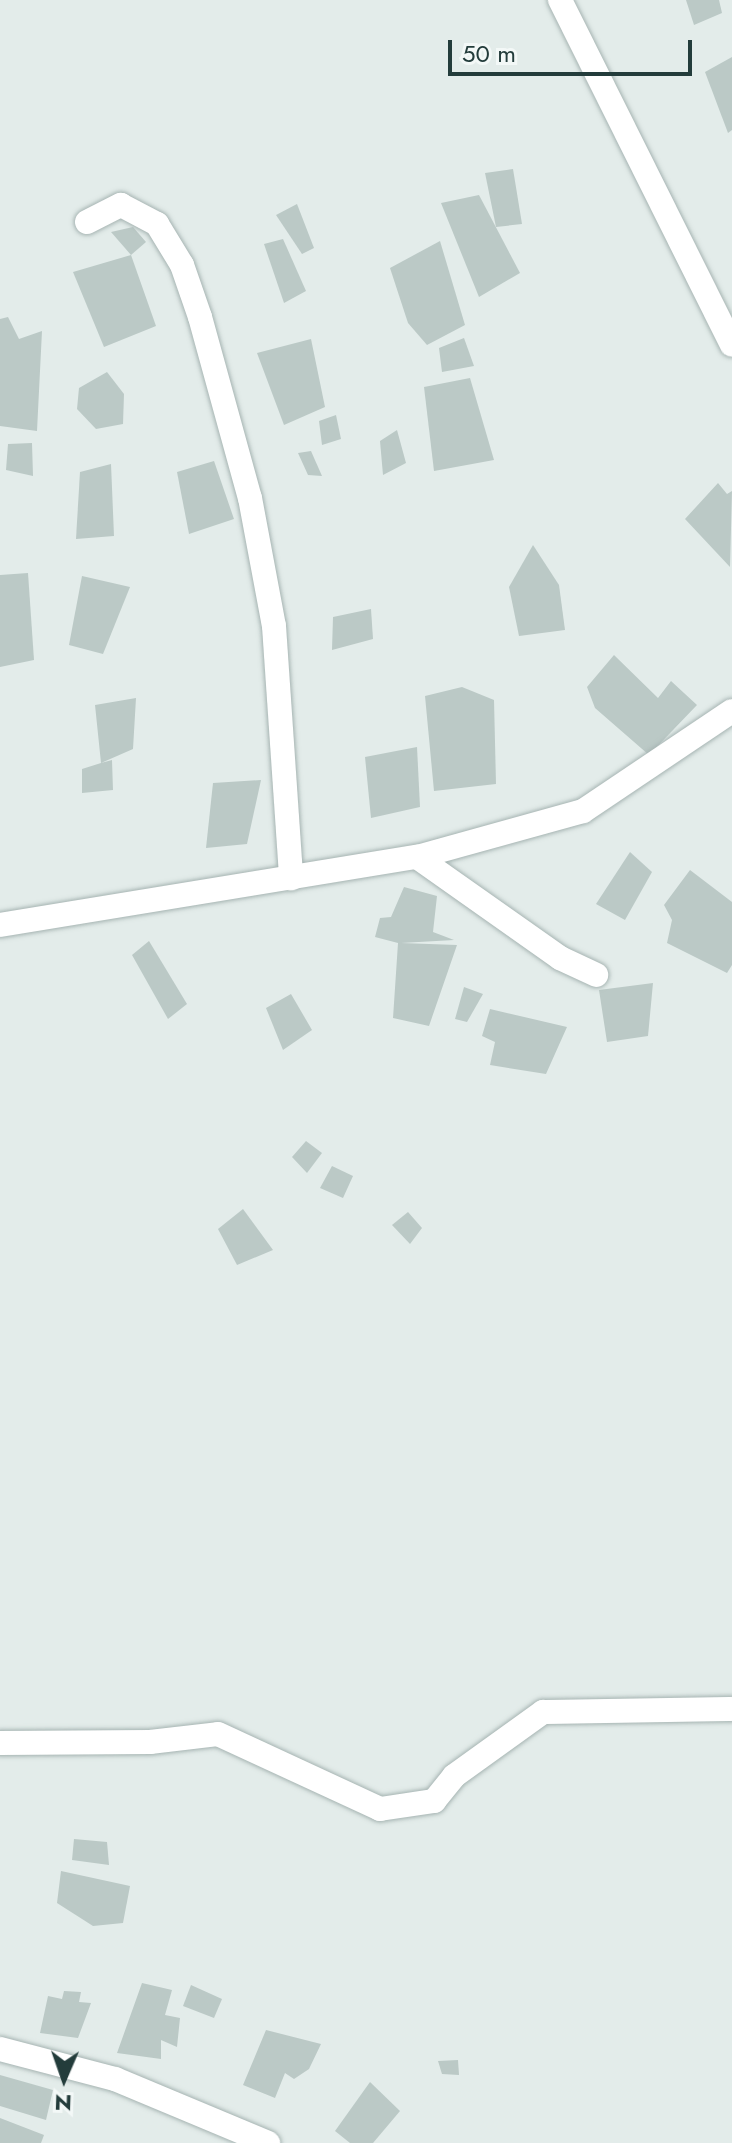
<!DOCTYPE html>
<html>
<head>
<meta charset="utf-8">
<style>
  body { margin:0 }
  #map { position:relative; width:732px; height:2143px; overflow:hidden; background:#e3ecea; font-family:Jost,sans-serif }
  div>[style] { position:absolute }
  .building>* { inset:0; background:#bbc9c6 }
  .roads { filter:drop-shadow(0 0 2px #a6b4b2) drop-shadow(0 0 2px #a6b4b2) }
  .minor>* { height:24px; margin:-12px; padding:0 12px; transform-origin:12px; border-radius:12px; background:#fff }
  span { translate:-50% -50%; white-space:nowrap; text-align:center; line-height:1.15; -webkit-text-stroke:6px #f3f8f7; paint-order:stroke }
  .north { position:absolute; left:24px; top:2039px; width:80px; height:80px; -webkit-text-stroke:6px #f3f8f7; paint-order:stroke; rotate:182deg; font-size:22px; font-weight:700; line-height:32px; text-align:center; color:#233c3b }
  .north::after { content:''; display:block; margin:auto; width:28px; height:36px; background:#233c3b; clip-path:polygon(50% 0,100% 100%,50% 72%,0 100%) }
  .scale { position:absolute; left:448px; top:40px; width:244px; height:36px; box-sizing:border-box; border:4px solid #233c3b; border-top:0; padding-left:10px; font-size:24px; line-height:28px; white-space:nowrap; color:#233c3b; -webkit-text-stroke:6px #f3f8f7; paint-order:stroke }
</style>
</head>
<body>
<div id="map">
  <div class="building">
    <div style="clip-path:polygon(686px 0,719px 0,722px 13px,694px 25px)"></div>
    <div style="clip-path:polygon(732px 57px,732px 130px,728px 133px,705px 72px)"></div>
    <div style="clip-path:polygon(513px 169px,522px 224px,496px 227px,485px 173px)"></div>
    <div style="clip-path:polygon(479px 195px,520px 273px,479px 297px,441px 203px)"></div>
    <div style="clip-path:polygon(297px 204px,314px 248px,302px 254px,276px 215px)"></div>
    <div style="clip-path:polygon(133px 227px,146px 242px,131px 255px,111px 232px)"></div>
    <div style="clip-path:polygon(283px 239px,306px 291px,284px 303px,264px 244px)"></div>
    <div style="clip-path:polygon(440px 241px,465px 325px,427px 345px,408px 323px,390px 268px)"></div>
    <div style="clip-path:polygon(131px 255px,156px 326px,104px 347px,73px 272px)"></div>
    <div style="clip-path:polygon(8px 317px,19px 339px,42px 331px,37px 431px,0 426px,0 319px)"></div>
    <div style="clip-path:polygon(464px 338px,474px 366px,442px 372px,439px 348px)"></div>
    <div style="clip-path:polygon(311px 339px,325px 407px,284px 425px,257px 353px)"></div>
    <div style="clip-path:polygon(107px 372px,124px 394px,123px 424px,96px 429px,77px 409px,79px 388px)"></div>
    <div style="clip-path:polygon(470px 378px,494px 460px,434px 471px,424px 387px)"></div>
    <div style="clip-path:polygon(336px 415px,341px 439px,322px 445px,319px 421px)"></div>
    <div style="clip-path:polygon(397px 430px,406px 463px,383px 475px,380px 441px)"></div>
    <div style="clip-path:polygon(32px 443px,33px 476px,6px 470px,8px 444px)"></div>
    <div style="clip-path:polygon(311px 451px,322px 476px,308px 475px,298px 453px)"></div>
    <div style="clip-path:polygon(214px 461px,234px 519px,189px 534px,177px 472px)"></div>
    <div style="clip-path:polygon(111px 464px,114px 536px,76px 539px,80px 472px)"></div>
    <div style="clip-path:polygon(718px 483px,727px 494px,732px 491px,730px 567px,685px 519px)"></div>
    <div style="clip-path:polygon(533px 545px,559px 585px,565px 630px,519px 636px,509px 587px)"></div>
    <div style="clip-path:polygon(28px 573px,34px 660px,0 667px,0 575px)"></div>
    <div style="clip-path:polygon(82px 576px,130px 587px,103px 654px,69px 645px)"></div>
    <div style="clip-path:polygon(371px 609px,373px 639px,332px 650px,333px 617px)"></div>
    <div style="clip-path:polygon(614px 655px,658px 698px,671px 681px,697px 705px,649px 755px,595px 708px,587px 687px)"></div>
    <div style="clip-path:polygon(462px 687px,494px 700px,496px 784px,434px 791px,425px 696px)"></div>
    <div style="clip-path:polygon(136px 698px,133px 749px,101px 763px,112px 760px,113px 790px,82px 793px,82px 769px,101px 763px,95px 705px)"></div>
    <div style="clip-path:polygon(417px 747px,420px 807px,371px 818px,365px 757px)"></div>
    <div style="clip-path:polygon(261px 780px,247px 844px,206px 848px,213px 783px)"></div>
    <div style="clip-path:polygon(630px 852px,652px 872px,625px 920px,596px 904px)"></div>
    <div style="clip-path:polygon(690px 870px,732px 902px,732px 965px,727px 973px,667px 943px,672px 920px,664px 905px)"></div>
    <div style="clip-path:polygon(404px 887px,437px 896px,433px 932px,454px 940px,401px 943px,457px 945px,429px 1026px,393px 1018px,398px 943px,375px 937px,380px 918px,391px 917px)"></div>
    <div style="clip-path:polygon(149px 941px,187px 1004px,168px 1019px,132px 955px)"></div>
    <div style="clip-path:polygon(653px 983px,648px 1036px,607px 1042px,599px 990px)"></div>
    <div style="clip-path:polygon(464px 987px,483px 994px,467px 1022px,455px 1019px)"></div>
    <div style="clip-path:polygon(291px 994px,312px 1030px,283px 1050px,266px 1008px)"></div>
    <div style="clip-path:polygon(490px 1009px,567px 1027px,546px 1074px,490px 1065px,495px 1042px,482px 1036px)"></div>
    <div style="clip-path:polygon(306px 1141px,322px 1153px,307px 1173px,292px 1157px)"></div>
    <div style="clip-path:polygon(332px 1166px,353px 1176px,343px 1198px,320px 1188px)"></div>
    <div style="clip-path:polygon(243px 1209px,273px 1250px,237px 1265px,218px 1229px)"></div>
    <div style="clip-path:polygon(408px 1212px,422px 1228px,410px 1244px,392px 1225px)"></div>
    <div style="clip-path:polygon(74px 1839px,107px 1842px,109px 1865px,72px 1860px)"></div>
    <div style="clip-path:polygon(61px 1871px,130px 1886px,123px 1923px,93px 1926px,57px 1903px)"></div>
    <div style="clip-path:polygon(142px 1983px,172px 1990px,165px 2015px,180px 2018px,177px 2047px,161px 2040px,161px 2059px,117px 2053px)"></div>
    <div style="clip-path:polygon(191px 1985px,222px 1999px,214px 2018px,183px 2006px)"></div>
    <div style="clip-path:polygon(64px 1991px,81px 1992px,79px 2002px,91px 2003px,78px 2038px,40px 2033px,48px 1996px,62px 1999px)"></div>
    <div style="clip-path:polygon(266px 2030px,321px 2044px,309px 2069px,294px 2079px,285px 2073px,275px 2098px,243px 2085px)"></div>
    <div style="clip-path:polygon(458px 2060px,459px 2075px,442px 2074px,438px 2061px)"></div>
    <div style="clip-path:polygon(0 2075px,53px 2090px,46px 2120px,0 2106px)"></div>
    <div style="clip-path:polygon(370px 2082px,400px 2111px,373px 2143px,350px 2143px,335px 2131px)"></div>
    <div style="clip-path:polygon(0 2118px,44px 2135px,41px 2143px,0 2143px)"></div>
  </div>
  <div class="roads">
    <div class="minor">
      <div style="left:560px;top:0;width:385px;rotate:63.5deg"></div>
      <div style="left:87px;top:222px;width:38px;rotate:-27deg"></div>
      <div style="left:121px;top:205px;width:41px;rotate:27.8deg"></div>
      <div style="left:157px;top:224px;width:48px;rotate:58.6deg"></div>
      <div style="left:182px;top:265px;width:55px;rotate:70.9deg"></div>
      <div style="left:200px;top:317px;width:188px;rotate:74.6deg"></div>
      <div style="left:250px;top:498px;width:130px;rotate:79.4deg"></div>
      <div style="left:274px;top:626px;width:253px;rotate:86.1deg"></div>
      <div style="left:417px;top:857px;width:175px;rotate:35.2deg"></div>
      <div style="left:560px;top:958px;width:40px;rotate:25deg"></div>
      <div style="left:0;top:925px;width:423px;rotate:-9.3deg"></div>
      <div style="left:417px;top:857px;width:172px;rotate:-15.5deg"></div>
      <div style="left:583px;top:811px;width:179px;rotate:-33.9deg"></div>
      <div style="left:0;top:1743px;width:150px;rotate:-0.4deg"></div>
      <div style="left:150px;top:1742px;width:68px;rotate:-6.7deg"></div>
      <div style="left:218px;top:1734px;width:179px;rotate:24.8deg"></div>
      <div style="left:380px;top:1809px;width:55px;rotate:-8.4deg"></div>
      <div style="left:434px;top:1801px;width:32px;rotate:-51deg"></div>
      <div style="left:454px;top:1776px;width:110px;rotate:-35.7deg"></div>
      <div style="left:543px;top:1712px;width:189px;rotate:-0.9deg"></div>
      <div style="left:0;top:2049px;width:119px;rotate:14.6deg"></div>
      <div style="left:115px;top:2079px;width:166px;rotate:22.7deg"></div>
    </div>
  </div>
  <div class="north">N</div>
  <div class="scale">50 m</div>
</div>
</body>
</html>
